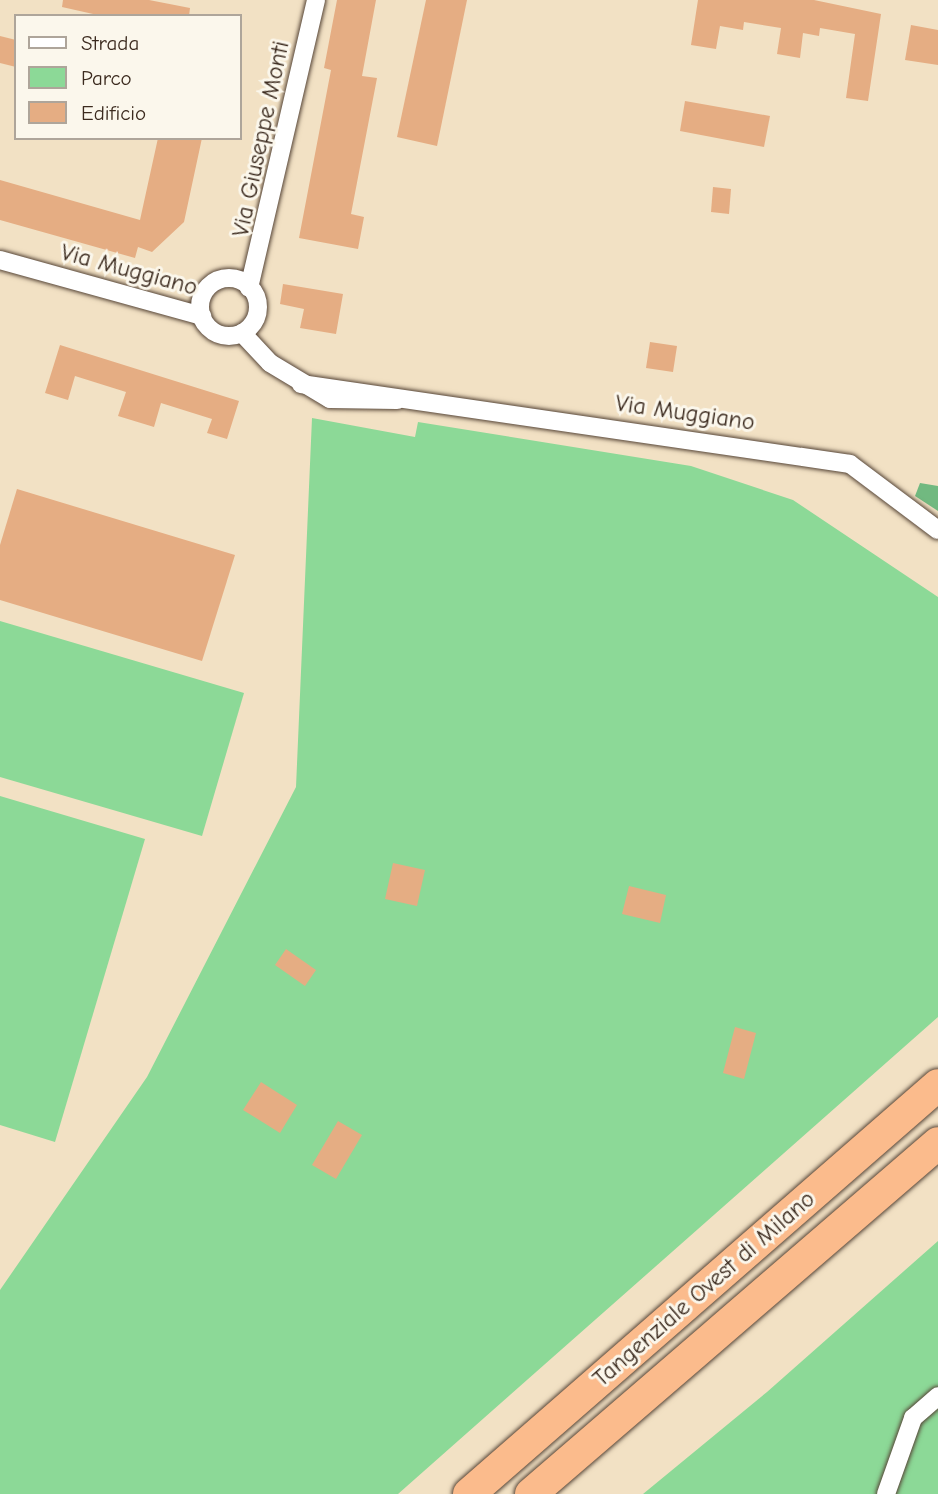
<!DOCTYPE html>
<html>
<head>
<meta charset="utf-8">
<style>
  body { margin:0 }
  #map { position:relative; width:938px; height:1494px; overflow:hidden; background:#f2e1c4; font-family:"Comic Neue",sans-serif }
  div>[style] { position:absolute }
  .green>* { inset:0; background:#8cd997 }
  .forest>* { inset:0; background:#71b980 }
  .building>* { inset:0; background:#e5ad83 }
  .roads { filter:drop-shadow(0 0 2px #564537) drop-shadow(0 0 2px #564537) }
  .minor>* { height:18px; margin:-9px; padding:0 9px; transform-origin:9px; border-radius:9px; background:#fff }
  .minor>.ring { margin:-9px; padding:0; box-sizing:content-box; background:none; border:18px solid #fff; border-radius:50% }
  .motorway>* { height:32px; margin:-16px; padding:0 16px; transform-origin:16px; border-radius:16px; background:#fbbb8c }
  span { translate:-50% -50%; white-space:nowrap; text-align:center; line-height:1.15; -webkit-text-stroke:6px #fbf7ec; paint-order:stroke }
  .street-label { font-size:24px; color:#3b2a1e }
  .legend { position:absolute; left:14px; top:14px; width:228px; height:126px; box-sizing:border-box; background:#fbf7ec; border:2px solid #aea59a; margin:0; padding:9px 12px; list-style:none; font-size:21px; color:#3b2a1e }
  .legend li { display:flex; align-items:center; gap:14px; height:35px }
  .legend b { width:35px; border:2px solid #aea59a }
</style>
</head>
<body>
<div id="map">
  <div class="green">
    <div style="clip-path:polygon(312px 418px,415px 437px,418px 422px,691px 466px,793px 500px,938px 597px,938px 1017px,398px 1494px,0 1494px,0 1290px,147px 1077px,296px 787px)"></div>
    <div style="clip-path:polygon(0 621px,244px 693px,202px 836px,0 777px)"></div>
    <div style="clip-path:polygon(0 796px,145px 839px,55px 1142px,0 1125px)"></div>
    <div style="clip-path:polygon(938px 1241px,938px 1494px,643px 1494px,767px 1392px)"></div>
  </div>
  <div class="forest">
    <div style="clip-path:polygon(920px 483px,938px 486px,938px 511px,915px 496px)"></div>
  </div>
  <div class="building">
    <div style="clip-path:polygon(63px 0,149px 0,190px 8px,189px 16px,102px 16px,62px 7px)"></div>
    <div style="clip-path:polygon(337px 0,376px 0,362px 76px,377px 78px,351px 214px,364px 217px,358px 249px,299px 238px,331px 70px,324px 68px)"></div>
    <div style="clip-path:polygon(426px 0,467px 0,437px 146px,397px 137px)"></div>
    <div style="clip-path:polygon(698px 0,814px 0,881px 14px,868px 101px,846px 98px,855px 34px,820px 28px,819px 36px,803px 33px,800px 58px,777px 54px,781px 28px,744px 22px,743px 30px,720px 26px,716px 49px,691px 45px)"></div>
    <div style="clip-path:polygon(911px 25px,938px 30px,938px 65px,905px 60px)"></div>
    <div style="clip-path:polygon(0 36px,16px 40px,16px 67px,0 63px)"></div>
    <div style="clip-path:polygon(685px 101px,770px 116px,764px 147px,680px 131px)"></div>
    <div style="clip-path:polygon(158px 138px,202px 138px,184px 222px,152px 252px,138px 247px,135px 258px,0 220px,0 180px,140px 220px)"></div>
    <div style="clip-path:polygon(713px 187px,731px 189px,729px 214px,711px 212px)"></div>
    <div style="clip-path:polygon(283px 284px,343px 294px,336px 334px,300px 328px,304px 309px,280px 304px)"></div>
    <div style="clip-path:polygon(650px 342px,677px 346px,673px 372px,646px 368px)"></div>
    <div style="clip-path:polygon(60px 345px,239px 401px,227px 439px,207px 433px,212px 419px,161px 403px,154px 427px,118px 416px,126px 392px,75px 376px,68px 400px,45px 393px)"></div>
    <div style="clip-path:polygon(17px 489px,235px 555px,202px 661px,0 600px,0 545px)"></div>
    <div style="clip-path:polygon(393px 863px,425px 870px,417px 906px,385px 899px)"></div>
    <div style="clip-path:polygon(629px 886px,666px 895px,660px 923px,622px 914px)"></div>
    <div style="clip-path:polygon(286px 949px,316px 970px,305px 986px,275px 965px)"></div>
    <div style="clip-path:polygon(735px 1027px,756px 1033px,744px 1079px,723px 1073px)"></div>
    <div style="clip-path:polygon(261px 1082px,297px 1105px,280px 1133px,243px 1110px)"></div>
    <div style="clip-path:polygon(338px 1121px,362px 1135px,336px 1179px,312px 1165px)"></div>
  </div>
  <div class="roads">
    <div class="minor">
      <div style="left:0;top:260px;width:210px;rotate:15.5deg"></div>
      <div class="ring" style="left:200px;top:278px;width:40px;height:40px"></div>
      <div style="left:249px;top:288px;width:296px;rotate:-76.9deg"></div>
      <div style="left:242px;top:333px;width:41px;rotate:47deg"></div>
      <div style="left:270px;top:363px;width:70px;rotate:31deg"></div>
      <div style="left:330px;top:399px;width:67px;rotate:0.9deg"></div>
      <div style="left:301px;top:384px;width:555px;rotate:8.29deg"></div>
      <div style="left:850px;top:464px;width:110px;rotate:36.9deg"></div>
      <div style="left:886px;top:1494px;width:81px;rotate:-70.4deg"></div>
      <div style="left:913px;top:1418px;width:33px;rotate:-41deg"></div>
    </div>
    <div class="motorway">
      <div style="left:469px;top:1494px;width:622px;rotate:-41.09deg"></div>
      <div style="left:531px;top:1494px;width:537px;rotate:-40.77deg"></div>
    </div>
  </div>
  <div class="street-label">
    <span style="left:261px;top:139px;rotate:-78deg">Via Giuseppe Monti</span>
    <span style="left:129px;top:270px;rotate:15deg">Via Muggiano</span>
    <span style="left:685px;top:413px;rotate:8deg">Via Muggiano</span>
    <span style="left:704px;top:1289px;rotate:-41deg">Tangenziale Ovest di Milano</span>
  </div>
  <ul class="legend">
  <li><b style="height:9px;background:#fff"></b>Strada</li>
  <li><b style="height:19px;background:#8cd997"></b>Parco</li>
  <li><b style="height:19px;background:#e5ad83"></b>Edificio</li>
  </ul>
</div>
</body>
</html>
